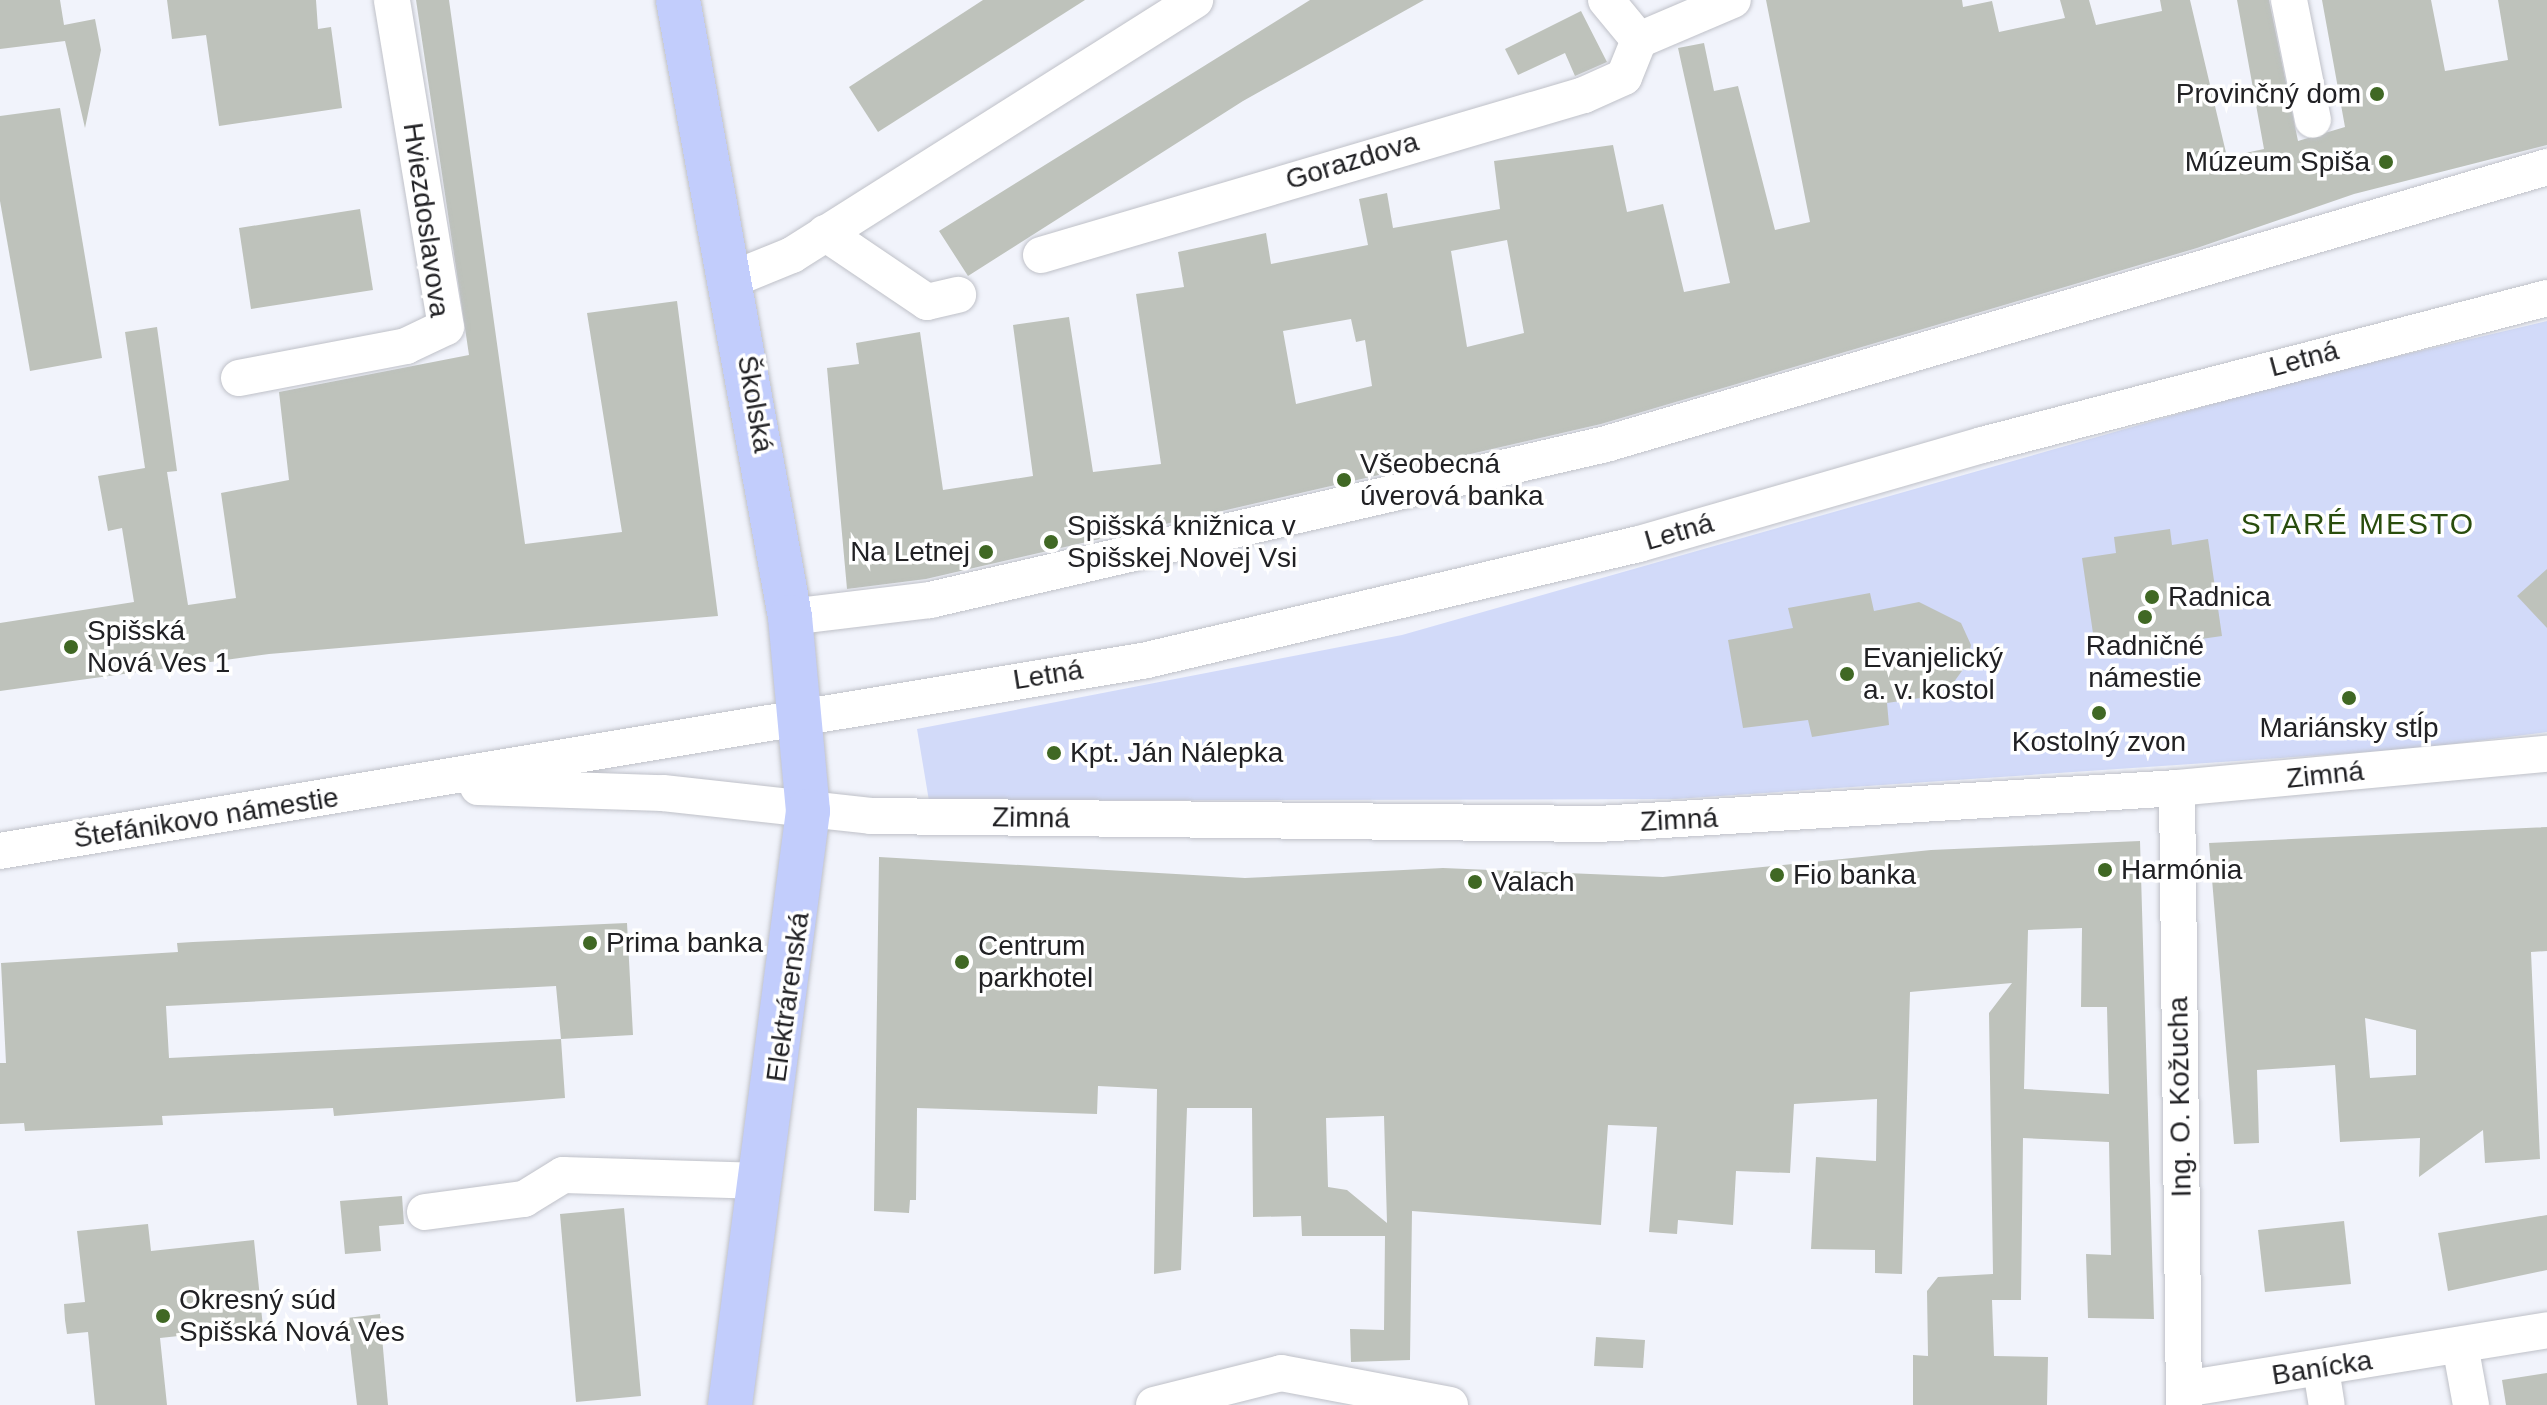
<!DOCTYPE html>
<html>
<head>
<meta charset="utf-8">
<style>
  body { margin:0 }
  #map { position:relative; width:2547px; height:1405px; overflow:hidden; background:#f1f3fb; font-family:Helvetica,sans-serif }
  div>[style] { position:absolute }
  .green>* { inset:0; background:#d2daf9 }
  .building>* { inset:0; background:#bec2bb }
  .roads { filter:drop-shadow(0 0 2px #bfc1c8) drop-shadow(0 0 2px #bfc1c8) }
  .minor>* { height:36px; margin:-18px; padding:0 18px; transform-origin:18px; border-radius:18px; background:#fff }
  .major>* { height:44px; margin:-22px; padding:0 22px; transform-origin:22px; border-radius:22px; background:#c2cdfc }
  .dots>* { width:22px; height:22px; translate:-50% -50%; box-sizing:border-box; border:4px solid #fff; border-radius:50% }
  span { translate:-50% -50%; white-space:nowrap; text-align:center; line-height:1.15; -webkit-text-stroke:7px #fff; paint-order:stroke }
  .poi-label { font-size:28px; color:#212124 }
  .right { translate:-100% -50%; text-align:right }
  .left { translate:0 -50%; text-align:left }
  .street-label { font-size:28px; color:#212124 }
  .neighbourhood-label { font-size:30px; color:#294d0d; letter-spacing:2px }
</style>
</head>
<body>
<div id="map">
  <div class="green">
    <div style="clip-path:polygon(2547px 321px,2547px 732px,2413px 749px,1676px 799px,929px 801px,917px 729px,1402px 635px,2297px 380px)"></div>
  </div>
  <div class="building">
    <div style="clip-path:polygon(0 0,60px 0,64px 25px,95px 19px,101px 50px,85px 128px,65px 41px,0 49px)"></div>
    <div style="clip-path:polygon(167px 0,316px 0,318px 29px,331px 27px,342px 108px,219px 126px,206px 35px,172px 39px)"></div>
    <div style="clip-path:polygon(416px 0,449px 0,525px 544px,622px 532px,587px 313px,677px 301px,718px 616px,269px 654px,0 691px,0 623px,134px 602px,122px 528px,108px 531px,98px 476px,145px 468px,125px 332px,157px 327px,177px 471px,167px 472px,188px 605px,236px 598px,221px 493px,289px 480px,279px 392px,469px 355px)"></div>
    <div style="clip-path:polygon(983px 0,1085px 0,878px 132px,849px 87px)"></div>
    <div style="clip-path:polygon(1310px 0,1424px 0,1243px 101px,968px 276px,939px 231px)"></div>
    <div style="clip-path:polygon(evenodd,1766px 0,1962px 0,1963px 7px,1992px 1px,1999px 32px,2065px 18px,2060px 0,2089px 0,2096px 25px,2162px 11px,2160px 0,2190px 0,2227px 157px,2264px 149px,2237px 0,2269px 0,2298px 141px,2345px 127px,2322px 0,2431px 0,2445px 71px,2508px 60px,2498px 0,2547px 0,2547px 145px,2354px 194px,2197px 248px,1601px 424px,926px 579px,847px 589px,827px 368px,859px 364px,856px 343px,920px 332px,943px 490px,1033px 476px,1013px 325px,1069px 317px,1093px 472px,1161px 464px,1136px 294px,1184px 287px,1178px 252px,1266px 233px,1271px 264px,1368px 245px,1359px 199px,1387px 193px,1393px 228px,1500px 209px,1494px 161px,1613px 145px,1627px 212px,1663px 204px,1684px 292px,1730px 283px,1678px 48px,1704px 43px,1714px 91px,1738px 86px,1775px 230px,1810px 222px,1766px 0,1507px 240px,1524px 333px,1467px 347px,1451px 251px,1507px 240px,1766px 0,1351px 319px,1356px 342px,1365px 340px,1372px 386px,1296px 404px,1283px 331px,1351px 319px)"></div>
    <div style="clip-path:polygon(1581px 11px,1607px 62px,1575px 76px,1565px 53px,1518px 75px,1505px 49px)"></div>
    <div style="clip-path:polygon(60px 108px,102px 358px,30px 371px,0 201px,0 116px)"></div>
    <div style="clip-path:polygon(360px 209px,373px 290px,251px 309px,239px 228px)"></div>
    <div style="clip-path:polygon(2170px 529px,2172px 545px,2208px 539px,2222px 636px,2096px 654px,2082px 558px,2116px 553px,2114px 537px)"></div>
    <div style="clip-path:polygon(2547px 569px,2547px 628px,2517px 596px)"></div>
    <div style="clip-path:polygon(1870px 593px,1874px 611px,1919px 602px,1961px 623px,1971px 645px,1967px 664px,1951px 686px,1934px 696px,1887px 703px,1889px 725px,1812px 737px,1808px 720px,1743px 728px,1728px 640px,1793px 628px,1788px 608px)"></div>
    <div style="clip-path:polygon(evenodd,2547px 827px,2547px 951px,2531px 952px,2540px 1159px,2485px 1163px,2483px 1130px,2419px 1177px,2420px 1138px,2340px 1142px,2335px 1065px,2257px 1070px,2259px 1143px,2234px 1144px,2209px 843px,2547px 827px,2365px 1018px,2416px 1030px,2416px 1075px,2370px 1078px,2365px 1018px)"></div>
    <div style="clip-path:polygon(evenodd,2140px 841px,2154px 1319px,2088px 1318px,2086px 1254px,2111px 1255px,2109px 1142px,2023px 1138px,2021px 1300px,1992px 1300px,1994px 1356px,2048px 1357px,2047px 1405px,1913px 1405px,1913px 1355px,1928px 1356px,1927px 1291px,1938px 1277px,1993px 1274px,1989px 1013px,2012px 983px,1910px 992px,1902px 1274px,1875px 1273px,1875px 1250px,1811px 1249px,1816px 1157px,1876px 1161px,1877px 1099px,1794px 1104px,1790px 1173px,1736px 1171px,1733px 1225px,1678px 1220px,1677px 1234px,1649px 1232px,1657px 1127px,1608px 1125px,1601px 1225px,1412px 1211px,1410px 1360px,1351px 1362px,1350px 1329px,1384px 1330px,1385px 1236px,1302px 1236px,1301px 1216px,1253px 1217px,1252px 1108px,1187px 1108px,1181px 1270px,1154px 1274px,1157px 1089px,1098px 1086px,1097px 1114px,917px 1108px,916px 1200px,910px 1200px,909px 1213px,874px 1211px,879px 857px,1245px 878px,1443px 868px,1663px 877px,1931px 850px,2140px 841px,2082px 928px,2081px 1007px,2107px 1007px,2109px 1094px,2024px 1089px,2028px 930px,2082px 928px,2140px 841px,1384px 1116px,1387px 1223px,1347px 1190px,1328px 1187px,1326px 1118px,1384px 1116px)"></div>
    <div style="clip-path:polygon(evenodd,627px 923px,633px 1035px,561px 1039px,565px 1098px,334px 1116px,333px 1108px,162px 1116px,163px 1125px,25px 1131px,24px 1123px,0 1124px,0 1063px,6px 1063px,1px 963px,178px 952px,177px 943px,193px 942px,627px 923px,556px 986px,561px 1039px,169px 1058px,166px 1006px,556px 986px)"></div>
    <div style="clip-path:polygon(402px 1196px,404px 1224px,379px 1226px,381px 1251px,345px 1254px,340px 1201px)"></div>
    <div style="clip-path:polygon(624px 1208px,641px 1396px,576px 1402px,560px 1214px)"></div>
    <div style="clip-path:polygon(2547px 1215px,2547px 1270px,2448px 1291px,2438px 1233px)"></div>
    <div style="clip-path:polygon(2344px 1221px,2351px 1284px,2265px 1292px,2258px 1230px)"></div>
    <div style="clip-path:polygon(148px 1224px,151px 1251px,254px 1240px,263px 1327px,160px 1338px,167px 1405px,95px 1405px,88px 1332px,67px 1334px,65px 1320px,64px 1304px,85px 1302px,77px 1231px)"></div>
    <div style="clip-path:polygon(380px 1314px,388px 1405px,357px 1405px,347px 1318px)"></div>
    <div style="clip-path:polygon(1596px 1337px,1645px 1340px,1643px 1368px,1594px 1366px)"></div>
    <div style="clip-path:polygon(2547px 1373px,2547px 1405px,2506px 1405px,2502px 1380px)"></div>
  </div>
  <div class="roads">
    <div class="minor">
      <div style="left:1606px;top:0;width:52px;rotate:50.5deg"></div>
      <div style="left:2289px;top:0;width:122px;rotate:78.7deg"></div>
      <div style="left:1639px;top:40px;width:102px;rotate:-23.1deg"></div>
      <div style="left:825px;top:233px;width:123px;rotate:34.1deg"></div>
      <div style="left:927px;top:302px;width:32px;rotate:-13deg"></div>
      <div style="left:1041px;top:255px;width:566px;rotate:-16.42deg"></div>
      <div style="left:1584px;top:95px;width:44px;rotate:-24.2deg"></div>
      <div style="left:1624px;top:77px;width:40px;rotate:-68deg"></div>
      <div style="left:733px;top:279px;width:64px;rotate:-22.1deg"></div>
      <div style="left:792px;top:255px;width:477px;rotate:-32.3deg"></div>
      <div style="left:239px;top:378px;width:170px;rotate:-10.8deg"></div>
      <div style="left:406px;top:346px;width:44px;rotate:-25.4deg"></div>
      <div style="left:446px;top:327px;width:331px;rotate:-99.4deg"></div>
      <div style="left:790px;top:617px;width:141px;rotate:-6.9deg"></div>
      <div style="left:930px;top:600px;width:694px;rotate:-12.99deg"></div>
      <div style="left:1606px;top:444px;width:981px;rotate:-16.4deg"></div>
      <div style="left:478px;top:787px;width:185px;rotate:1.9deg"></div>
      <div style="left:663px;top:793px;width:209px;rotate:6.3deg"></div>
      <div style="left:871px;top:816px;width:728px;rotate:0.63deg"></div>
      <div style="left:1599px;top:824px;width:579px;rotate:-3.56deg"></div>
      <div style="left:2177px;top:788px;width:372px;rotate:-5.3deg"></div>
      <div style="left:2177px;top:788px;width:617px;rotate:89.35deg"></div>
      <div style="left:0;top:851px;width:1163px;rotate:-9.45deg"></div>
      <div style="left:1147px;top:660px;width:505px;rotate:-13.27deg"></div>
      <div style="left:1639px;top:544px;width:357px;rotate:-16.1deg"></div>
      <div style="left:1982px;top:445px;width:584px;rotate:-14.58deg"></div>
      <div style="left:425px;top:1212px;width:100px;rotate:-7.5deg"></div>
      <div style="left:524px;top:1199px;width:46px;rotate:-31.6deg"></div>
      <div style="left:563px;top:1175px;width:200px;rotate:1.7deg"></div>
      <div style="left:2460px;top:1345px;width:61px;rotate:79.6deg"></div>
      <div style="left:2321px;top:1369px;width:36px;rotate:81deg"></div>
      <div style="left:2184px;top:1389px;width:368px;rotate:-9.2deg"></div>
      <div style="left:1154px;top:1405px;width:131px;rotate:-14.1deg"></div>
      <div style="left:1281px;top:1373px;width:172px;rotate:10.7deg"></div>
    </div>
    <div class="major">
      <div style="left:678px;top:0;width:627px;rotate:79.71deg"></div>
      <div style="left:790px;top:617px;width:195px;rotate:84.7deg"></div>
      <div style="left:808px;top:811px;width:599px;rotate:97.48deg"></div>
    </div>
  </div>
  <div class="dots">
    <div style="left:2377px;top:94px;background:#406824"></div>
    <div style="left:2386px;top:162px;background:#406824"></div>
    <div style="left:1344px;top:480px;background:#406824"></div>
    <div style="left:1051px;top:542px;background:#406824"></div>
    <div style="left:986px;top:552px;background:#406824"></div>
    <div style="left:2152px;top:597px;background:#406824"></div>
    <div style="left:2145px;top:617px;background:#406824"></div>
    <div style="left:71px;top:647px;background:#406824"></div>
    <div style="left:1847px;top:674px;background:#406824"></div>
    <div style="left:2349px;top:698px;background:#406824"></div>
    <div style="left:2099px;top:713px;background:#406824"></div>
    <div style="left:1054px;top:753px;background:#406824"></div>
    <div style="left:2105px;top:870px;background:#406824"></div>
    <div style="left:1777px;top:875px;background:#406824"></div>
    <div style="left:1475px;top:882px;background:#406824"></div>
    <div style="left:590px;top:943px;background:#406824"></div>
    <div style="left:962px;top:962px;background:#406824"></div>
    <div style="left:163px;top:1316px;background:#406824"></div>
  </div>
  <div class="poi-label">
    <span class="right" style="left:2361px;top:94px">Provinčný dom</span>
    <span class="right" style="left:2370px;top:162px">Múzeum Spiša</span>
    <span class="left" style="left:1360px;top:480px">Všeobecná<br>úverová banka</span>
    <span class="left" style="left:1067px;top:542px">Spišská knižnica v<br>Spišskej Novej Vsi</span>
    <span class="right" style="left:970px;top:552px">Na Letnej</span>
    <span class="left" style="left:2168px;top:597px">Radnica</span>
    <span class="left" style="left:87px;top:647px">Spišská<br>Nová Ves 1</span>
    <span style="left:2145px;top:662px">Radničné<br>námestie</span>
    <span class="left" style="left:1863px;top:674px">Evanjelický<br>a. v. kostol</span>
    <span style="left:2349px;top:728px">Mariánsky stĺp</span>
    <span style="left:2099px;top:742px">Kostolný zvon</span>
    <span class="left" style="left:1070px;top:753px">Kpt. Ján Nálepka</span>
    <span class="left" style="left:2121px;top:870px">Harmónia</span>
    <span class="left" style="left:1793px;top:875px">Fio banka</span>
    <span class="left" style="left:1491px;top:882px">Valach</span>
    <span class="left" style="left:606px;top:943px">Prima banka</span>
    <span class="left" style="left:978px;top:962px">Centrum<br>parkhotel</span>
    <span class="left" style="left:179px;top:1316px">Okresný súd<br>Spišská Nová Ves</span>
  </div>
  <div class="street-label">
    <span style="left:1352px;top:161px;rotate:-17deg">Gorazdova</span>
    <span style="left:426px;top:220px;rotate:82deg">Hviezdoslavova</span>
    <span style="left:2304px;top:359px;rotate:-15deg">Letná</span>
    <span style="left:755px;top:404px;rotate:80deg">Školská</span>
    <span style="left:1679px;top:532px;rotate:-16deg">Letná</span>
    <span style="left:1048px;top:675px;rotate:-9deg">Letná</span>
    <span style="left:2325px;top:775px;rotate:-6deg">Zimná</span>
    <span style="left:206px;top:818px;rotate:-9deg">Štefánikovo námestie</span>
    <span style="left:1031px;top:818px;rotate:1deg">Zimná</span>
    <span style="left:1679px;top:820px;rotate:-3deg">Zimná</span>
    <span style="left:788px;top:997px;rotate:-82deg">Elektrárenská</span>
    <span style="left:2180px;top:1097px;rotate:-91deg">Ing. O. Kožucha</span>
    <span style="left:2322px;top:1368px;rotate:-9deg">Banícka</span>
  </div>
  <div class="neighbourhood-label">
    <span style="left:2358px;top:524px">STARÉ MESTO</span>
  </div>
</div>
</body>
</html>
